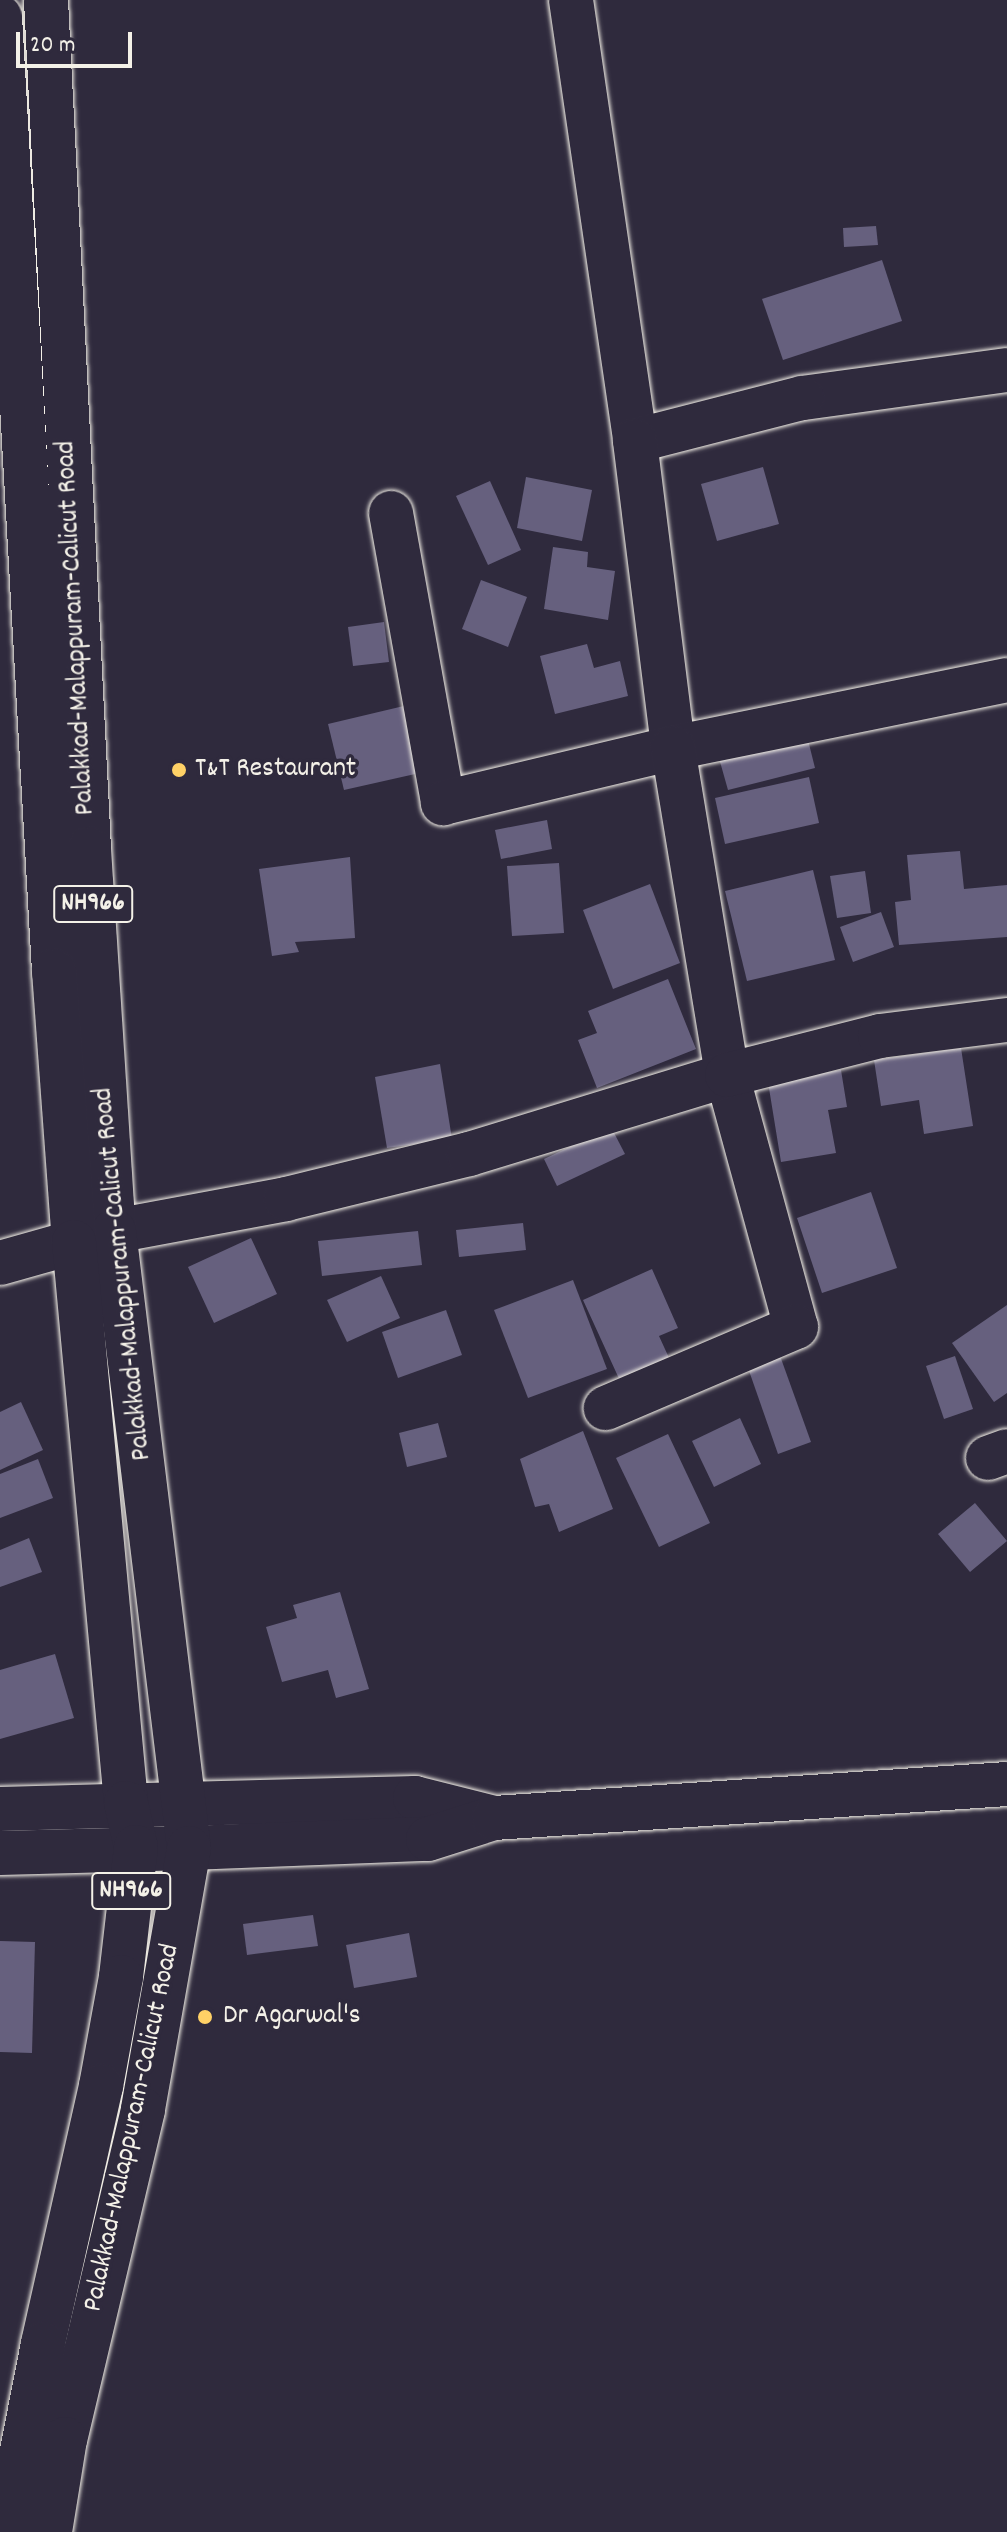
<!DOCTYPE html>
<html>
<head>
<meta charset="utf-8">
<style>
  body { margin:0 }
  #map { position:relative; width:1007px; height:2532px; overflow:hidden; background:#2f2a3d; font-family:Dekko,sans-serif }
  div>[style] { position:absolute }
  .building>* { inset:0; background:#66607e }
  .roads { filter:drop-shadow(0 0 2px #f4f1e8) drop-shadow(0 0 2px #f4f1e8) }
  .street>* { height:44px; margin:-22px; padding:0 22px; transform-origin:22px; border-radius:22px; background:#2f2a3d }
  .secondary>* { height:44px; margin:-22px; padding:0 22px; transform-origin:22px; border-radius:22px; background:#2f2a3d }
  .primary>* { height:44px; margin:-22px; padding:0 22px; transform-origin:22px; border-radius:22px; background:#2f2a3d }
  .highway>* { height:44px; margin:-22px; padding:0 22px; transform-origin:22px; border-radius:22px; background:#2f2a3d }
  .dots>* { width:22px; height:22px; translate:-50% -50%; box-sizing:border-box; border:4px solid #2f2a3d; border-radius:50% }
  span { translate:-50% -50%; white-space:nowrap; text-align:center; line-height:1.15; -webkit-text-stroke:7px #2f2a3d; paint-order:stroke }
  .shield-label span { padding:2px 6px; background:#2f2a3d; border:2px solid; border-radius:6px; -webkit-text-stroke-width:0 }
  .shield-label { font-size:26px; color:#f4f1e8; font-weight:700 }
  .street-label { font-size:28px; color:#f4f1e8 }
  .poi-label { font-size:28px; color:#f4f1e8 }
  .left { translate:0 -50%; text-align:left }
  .scale { position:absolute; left:16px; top:32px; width:116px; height:36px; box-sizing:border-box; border:4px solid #f4f1e8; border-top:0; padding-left:10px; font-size:24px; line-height:28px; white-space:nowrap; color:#f4f1e8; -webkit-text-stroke:6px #2f2a3d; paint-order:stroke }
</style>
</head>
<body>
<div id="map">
  <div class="building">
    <div style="clip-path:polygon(876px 226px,878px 245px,844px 247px,843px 228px)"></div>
    <div style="clip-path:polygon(882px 260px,902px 321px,783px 360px,762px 299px)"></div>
    <div style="clip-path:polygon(763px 467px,779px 524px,717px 541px,701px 484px)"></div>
    <div style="clip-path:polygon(526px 477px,592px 490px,582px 541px,517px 528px)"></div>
    <div style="clip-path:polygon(490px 481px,521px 550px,488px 565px,456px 496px)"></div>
    <div style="clip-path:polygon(553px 547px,588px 552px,587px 567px,615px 571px,608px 620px,544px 609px)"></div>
    <div style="clip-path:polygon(481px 580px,527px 597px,508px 647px,462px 629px)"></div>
    <div style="clip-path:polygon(384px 622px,389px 662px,353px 666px,348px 627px)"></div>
    <div style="clip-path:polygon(587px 644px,594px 668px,620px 661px,628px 696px,555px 714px,540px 656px)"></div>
    <div style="clip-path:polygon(408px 705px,424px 772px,344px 790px,328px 724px)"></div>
    <div style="clip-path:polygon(805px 728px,815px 768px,728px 790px,717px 751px)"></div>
    <div style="clip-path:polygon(809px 777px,819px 823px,725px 844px,715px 798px)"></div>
    <div style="clip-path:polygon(547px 820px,552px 849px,501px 859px,495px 830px)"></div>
    <div style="clip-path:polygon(960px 851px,964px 889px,1007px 885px,1007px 937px,899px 945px,895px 902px,911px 900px,907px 855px)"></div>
    <div style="clip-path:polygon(350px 857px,355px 938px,295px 942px,299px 952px,272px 956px,259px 869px)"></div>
    <div style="clip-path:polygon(559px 863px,564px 933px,512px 936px,507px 866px)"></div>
    <div style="clip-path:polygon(813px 870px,835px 960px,747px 981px,725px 891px)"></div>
    <div style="clip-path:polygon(865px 871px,871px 913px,837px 918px,830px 876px)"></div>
    <div style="clip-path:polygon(650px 884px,680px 963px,613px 989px,583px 910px)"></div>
    <div style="clip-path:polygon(881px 912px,894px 947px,853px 962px,840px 927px)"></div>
    <div style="clip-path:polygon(668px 979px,696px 1049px,597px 1088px,578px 1040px,597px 1033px,588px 1011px)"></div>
    <div style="clip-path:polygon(961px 1048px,973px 1126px,924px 1134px,919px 1100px,881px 1106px,874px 1060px)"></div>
    <div style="clip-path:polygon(440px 1064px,452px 1139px,387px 1148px,375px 1077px)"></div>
    <div style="clip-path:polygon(841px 1070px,847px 1107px,828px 1110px,836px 1153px,781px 1162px,768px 1082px)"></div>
    <div style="clip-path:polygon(611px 1127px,625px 1154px,557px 1186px,544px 1159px)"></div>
    <div style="clip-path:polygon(871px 1192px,897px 1268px,822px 1293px,797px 1218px)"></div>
    <div style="clip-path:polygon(523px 1223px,526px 1250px,459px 1257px,456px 1230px)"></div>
    <div style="clip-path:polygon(418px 1231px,422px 1265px,322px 1276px,318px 1241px)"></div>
    <div style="clip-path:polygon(251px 1238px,277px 1294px,214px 1323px,188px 1267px)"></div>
    <div style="clip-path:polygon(652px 1269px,678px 1328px,659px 1336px,670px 1360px,621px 1383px,583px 1300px)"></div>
    <div style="clip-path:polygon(381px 1276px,400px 1318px,347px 1342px,327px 1300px)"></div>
    <div style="clip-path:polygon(573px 1280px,607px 1369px,528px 1398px,494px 1310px)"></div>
    <div style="clip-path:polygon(1007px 1305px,1007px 1393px,994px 1402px,952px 1343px)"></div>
    <div style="clip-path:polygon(446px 1310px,462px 1355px,398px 1378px,382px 1332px)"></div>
    <div style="clip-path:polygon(779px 1353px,811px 1442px,778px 1454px,747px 1365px)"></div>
    <div style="clip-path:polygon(955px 1356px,973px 1409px,944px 1419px,926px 1366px)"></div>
    <div style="clip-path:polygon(21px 1402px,43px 1450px,0 1470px,0 1412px)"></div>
    <div style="clip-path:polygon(740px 1418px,761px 1464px,714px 1487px,692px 1441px)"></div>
    <div style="clip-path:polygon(438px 1423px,447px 1457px,407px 1467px,399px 1433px)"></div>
    <div style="clip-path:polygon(583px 1431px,613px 1509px,559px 1532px,549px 1504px,535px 1507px,520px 1459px)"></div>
    <div style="clip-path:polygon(668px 1434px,710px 1523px,659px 1547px,616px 1458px)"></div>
    <div style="clip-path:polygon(38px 1459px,53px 1498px,0 1518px,0 1474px)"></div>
    <div style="clip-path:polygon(975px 1503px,1007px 1541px,970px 1572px,938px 1534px)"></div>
    <div style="clip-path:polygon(29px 1538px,42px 1572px,0 1587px,0 1550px)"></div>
    <div style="clip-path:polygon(340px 1592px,369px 1689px,336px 1698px,328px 1670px,282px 1682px,266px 1627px,297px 1618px,293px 1605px)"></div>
    <div style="clip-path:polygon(55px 1654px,74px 1718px,0 1739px,0 1670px)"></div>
    <div style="clip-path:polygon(313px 1915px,318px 1946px,247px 1955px,243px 1924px)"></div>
    <div style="clip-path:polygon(409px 1933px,417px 1977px,354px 1988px,346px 1945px)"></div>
    <div style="clip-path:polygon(0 1941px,35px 1942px,32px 2053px,0 2052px)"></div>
  </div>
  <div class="roads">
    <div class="street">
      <div style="left:571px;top:0;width:446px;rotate:81.7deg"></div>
      <div style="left:1007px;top:370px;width:207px;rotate:172.2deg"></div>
      <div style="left:802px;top:398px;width:172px;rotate:165.6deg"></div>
      <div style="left:635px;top:441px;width:309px;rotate:82.9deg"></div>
      <div style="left:673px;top:748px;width:341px;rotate:-11.5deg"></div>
      <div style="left:391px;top:513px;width:295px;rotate:79.8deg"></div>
      <div style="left:443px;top:803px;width:236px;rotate:-13.4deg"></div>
      <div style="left:673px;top:748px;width:331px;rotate:80.6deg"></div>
      <div style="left:727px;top:1075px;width:261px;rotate:74.7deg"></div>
      <div style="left:796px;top:1327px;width:207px;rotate:156.9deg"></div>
      <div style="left:114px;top:1231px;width:175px;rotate:-10.5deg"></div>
      <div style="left:286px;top:1199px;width:188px;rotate:-13.8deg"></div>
      <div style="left:469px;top:1154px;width:270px;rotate:-17deg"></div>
      <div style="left:727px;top:1075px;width:158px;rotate:-14.3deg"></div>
      <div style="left:880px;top:1036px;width:128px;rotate:-7.2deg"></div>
      <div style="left:0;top:1263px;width:77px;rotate:-15.8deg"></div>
      <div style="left:988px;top:1458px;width:20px;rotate:-20deg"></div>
    </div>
    <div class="secondary">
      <div style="left:183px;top:1804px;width:232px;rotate:-1.5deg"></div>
      <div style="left:415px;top:1798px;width:81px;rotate:14.2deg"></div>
      <div style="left:189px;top:1848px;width:239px;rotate:-2.2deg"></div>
      <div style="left:428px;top:1839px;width:69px;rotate:-17.7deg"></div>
      <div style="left:494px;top:1818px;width:514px;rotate:-3.79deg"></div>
    </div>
    <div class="primary">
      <div style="left:0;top:1809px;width:183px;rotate:-1.6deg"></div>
      <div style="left:0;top:1853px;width:189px;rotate:-1.5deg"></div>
    </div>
    <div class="highway">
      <div style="left:46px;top:0;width:850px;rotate:87.1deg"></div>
      <div style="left:89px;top:849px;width:383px;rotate:86.3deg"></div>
      <div style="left:114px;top:1231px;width:622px;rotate:83.07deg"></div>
      <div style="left:189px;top:1848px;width:266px;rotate:100deg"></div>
      <div style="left:143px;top:2110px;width:338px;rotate:103.3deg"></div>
      <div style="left:65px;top:2439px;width:94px;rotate:99.2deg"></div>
      <div style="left:0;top:17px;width:956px;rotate:86.76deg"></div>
      <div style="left:54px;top:971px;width:272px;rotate:85.8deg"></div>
      <div style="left:74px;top:1242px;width:563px;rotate:84.7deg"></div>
      <div style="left:126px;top:1803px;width:45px;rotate:77.2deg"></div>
      <div style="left:136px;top:1847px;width:131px;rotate:96.6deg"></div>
      <div style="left:121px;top:1977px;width:111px;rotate:100.4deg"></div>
      <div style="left:101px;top:2086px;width:264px;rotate:102.7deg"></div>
      <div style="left:43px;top:2344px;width:192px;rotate:101.1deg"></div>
    </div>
  </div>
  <div class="dots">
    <div style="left:179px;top:770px;background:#ffd166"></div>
    <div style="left:205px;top:2017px;background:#ffd166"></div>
  </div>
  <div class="shield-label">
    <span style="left:93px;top:904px">NH966</span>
    <span style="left:131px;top:1891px">NH966</span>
  </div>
  <div class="street-label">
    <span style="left:77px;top:628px;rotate:-93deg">Palakkad-Malappuram-Calicut Road</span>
    <span style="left:124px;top:1274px;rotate:-96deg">Palakkad-Malappuram-Calicut Road</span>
    <span style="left:133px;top:2128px;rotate:-78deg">Palakkad-Malappuram-Calicut Road</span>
  </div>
  <div class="poi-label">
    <span class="left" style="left:195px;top:770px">T&amp;T Restaurant</span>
    <span class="left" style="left:223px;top:2017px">Dr Agarwal's</span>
  </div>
  <div class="scale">20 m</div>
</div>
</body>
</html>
